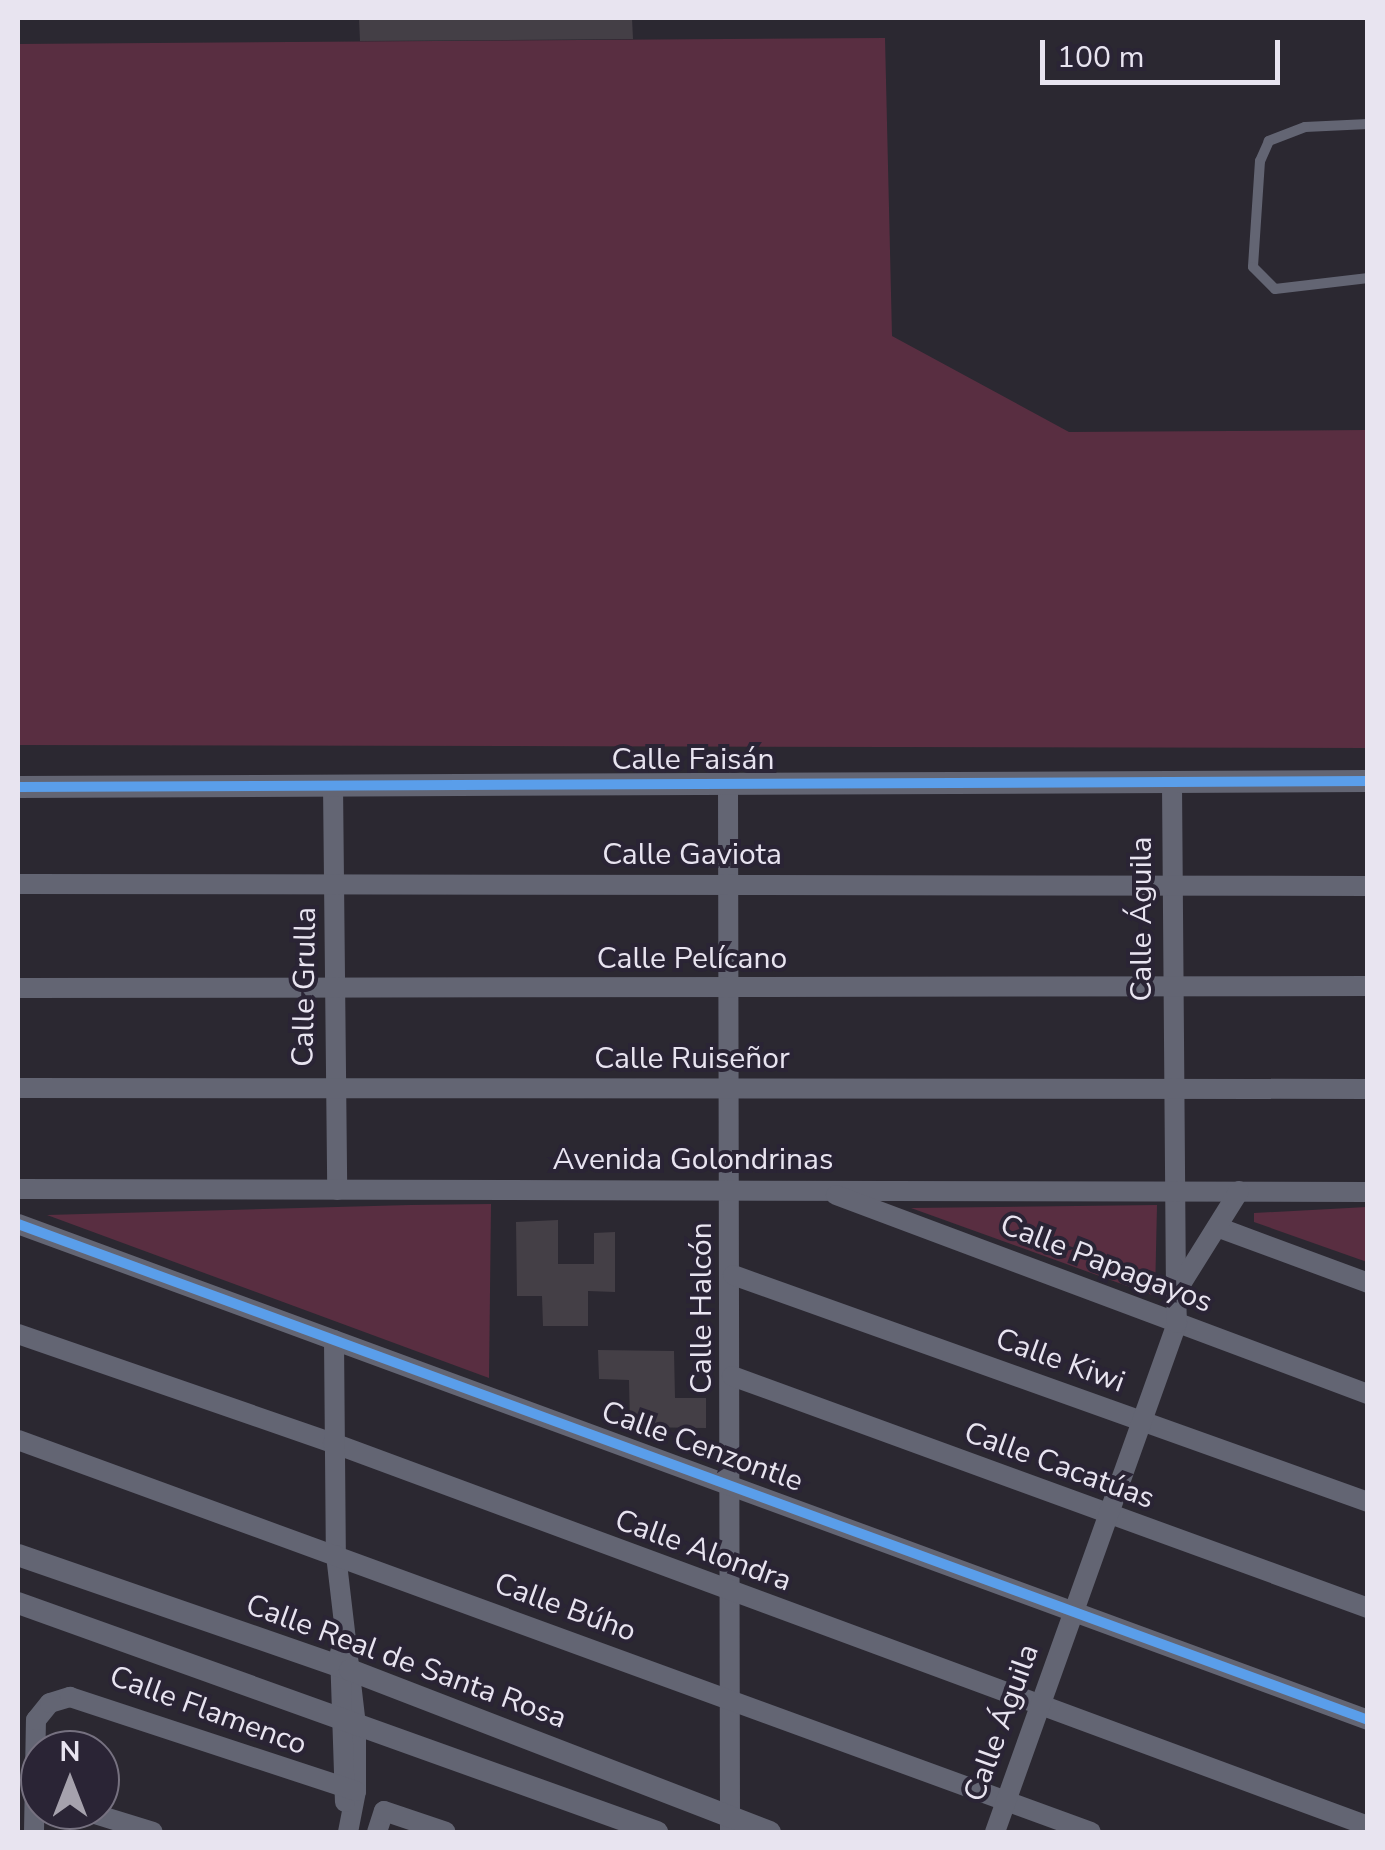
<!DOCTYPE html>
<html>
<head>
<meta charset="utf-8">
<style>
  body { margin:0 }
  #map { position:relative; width:1385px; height:1850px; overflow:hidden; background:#2b2831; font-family:"Nunito Sans",sans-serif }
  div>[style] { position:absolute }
  .green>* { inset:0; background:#592e41 }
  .building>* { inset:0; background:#443f46 }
  .service>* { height:10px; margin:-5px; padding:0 5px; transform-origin:5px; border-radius:5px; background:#636573 }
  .minor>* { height:20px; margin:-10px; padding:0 10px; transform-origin:10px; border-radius:10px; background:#636573 }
  .tertiary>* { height:22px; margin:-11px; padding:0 11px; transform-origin:11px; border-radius:11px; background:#636573 }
  .cycleway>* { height:10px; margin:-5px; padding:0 5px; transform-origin:5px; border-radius:5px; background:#5a9eea }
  span { translate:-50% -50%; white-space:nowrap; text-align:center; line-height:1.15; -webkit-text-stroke:8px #2a2435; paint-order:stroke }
  .street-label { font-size:30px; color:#e8e4f0 }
  .frame { position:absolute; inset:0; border:20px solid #e8e4f0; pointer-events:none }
  .north { position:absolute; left:20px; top:1730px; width:100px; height:100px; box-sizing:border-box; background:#2a2435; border:2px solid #767180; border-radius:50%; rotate:0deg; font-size:28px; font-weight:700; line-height:40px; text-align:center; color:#e8e4f0 }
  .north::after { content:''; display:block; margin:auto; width:35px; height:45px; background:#a6a2ad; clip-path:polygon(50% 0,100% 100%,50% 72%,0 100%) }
  .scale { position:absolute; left:1040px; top:40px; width:240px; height:45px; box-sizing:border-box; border:5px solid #e8e4f0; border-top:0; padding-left:12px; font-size:30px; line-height:35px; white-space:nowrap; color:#e8e4f0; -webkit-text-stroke:8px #2a2435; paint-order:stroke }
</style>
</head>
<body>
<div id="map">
  <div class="green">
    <div style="clip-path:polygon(885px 38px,892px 336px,1069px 432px,1367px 430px,1367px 748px,18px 745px,18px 44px)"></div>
    <div style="clip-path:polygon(491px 1204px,489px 1378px,47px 1215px,410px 1205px)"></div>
    <div style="clip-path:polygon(1157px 1205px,1155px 1296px,911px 1208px)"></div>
    <div style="clip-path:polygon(1367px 1207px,1367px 1262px,1254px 1222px,1254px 1213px)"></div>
  </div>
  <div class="building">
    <div style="clip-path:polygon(359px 18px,632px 18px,633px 39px,360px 41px)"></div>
    <div style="clip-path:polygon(558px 1220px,558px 1264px,594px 1264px,594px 1233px,615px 1232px,615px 1292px,588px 1291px,588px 1326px,543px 1326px,542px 1296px,517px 1296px,516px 1222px)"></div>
    <div style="clip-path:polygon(598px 1350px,674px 1351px,675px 1398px,706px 1398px,706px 1428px,630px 1427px,629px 1380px,599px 1379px)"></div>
  </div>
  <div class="service">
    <div style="left:1368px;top:124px;width:63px;rotate:177.3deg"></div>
    <div style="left:1305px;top:127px;width:39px;rotate:159deg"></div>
    <div style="left:1269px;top:141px;width:22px;rotate:114deg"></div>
    <div style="left:1260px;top:161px;width:106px;rotate:93.8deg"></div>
    <div style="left:1253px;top:267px;width:31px;rotate:45deg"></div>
    <div style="left:1275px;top:289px;width:94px;rotate:-6.7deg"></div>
  </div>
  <div class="minor">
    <div style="left:728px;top:784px;width:1048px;rotate:89.89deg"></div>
    <div style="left:333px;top:785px;width:405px;rotate:89.4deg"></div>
    <div style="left:1172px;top:785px;width:507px;rotate:89.55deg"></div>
    <div style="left:18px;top:884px;width:1350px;rotate:0.08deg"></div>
    <div style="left:18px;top:988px;width:1350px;rotate:-0.08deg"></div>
    <div style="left:18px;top:1088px;width:1350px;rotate:0.04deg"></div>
    <div style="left:18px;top:1189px;width:1350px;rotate:0.13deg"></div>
    <div style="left:836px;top:1195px;width:568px;rotate:20.51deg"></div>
    <div style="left:18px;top:1224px;width:1438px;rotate:20.17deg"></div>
    <div style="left:1217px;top:1227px;width:161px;rotate:20.3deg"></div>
    <div style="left:733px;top:1275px;width:674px;rotate:19.67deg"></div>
    <div style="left:18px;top:1334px;width:333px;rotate:19.1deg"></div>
    <div style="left:333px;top:1443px;width:1104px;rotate:20.31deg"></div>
    <div style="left:334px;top:1340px;width:215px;rotate:89.5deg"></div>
    <div style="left:336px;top:1555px;width:171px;rotate:83.3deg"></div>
    <div style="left:356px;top:1725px;width:66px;rotate:90deg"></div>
    <div style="left:356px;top:1791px;width:42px;rotate:101deg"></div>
    <div style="left:732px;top:1376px;width:677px;rotate:20.04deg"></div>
    <div style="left:18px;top:1440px;width:1142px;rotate:20.07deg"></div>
    <div style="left:340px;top:1652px;width:150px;rotate:88.1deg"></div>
    <div style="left:82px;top:1810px;width:74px;rotate:17.2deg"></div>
    <div style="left:34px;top:1832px;width:112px;rotate:-89deg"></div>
    <div style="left:36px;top:1720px;width:22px;rotate:-51deg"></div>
    <div style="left:50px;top:1703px;width:21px;rotate:-17deg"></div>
    <div style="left:70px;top:1697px;width:301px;rotate:18.2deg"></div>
    <div style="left:377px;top:1832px;width:22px;rotate:-72deg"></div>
    <div style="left:384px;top:1811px;width:65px;rotate:18.7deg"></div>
    <div style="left:995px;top:1832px;width:541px;rotate:-70.32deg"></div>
    <div style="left:1177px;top:1323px;width:31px;rotate:-92deg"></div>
    <div style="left:1176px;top:1292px;width:119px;rotate:-58deg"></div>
  </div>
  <div class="tertiary">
    <div style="left:18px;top:787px;width:1350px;rotate:-0.25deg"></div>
    <div style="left:18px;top:1555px;width:351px;rotate:19.1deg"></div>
    <div style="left:350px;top:1670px;width:450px;rotate:21.1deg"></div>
    <div style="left:18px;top:1603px;width:679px;rotate:19.72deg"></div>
  </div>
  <div class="cycleway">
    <div style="left:18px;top:787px;width:1350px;rotate:-0.25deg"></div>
    <div style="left:18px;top:1224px;width:1438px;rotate:20.17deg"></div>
  </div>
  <div class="street-label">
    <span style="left:693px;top:760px">Calle Faisán</span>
    <span style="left:692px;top:855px">Calle Gaviota</span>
    <span style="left:1142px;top:919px;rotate:-90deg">Calle Águila</span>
    <span style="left:692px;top:959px">Calle Pelícano</span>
    <span style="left:305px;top:987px;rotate:-89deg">Calle Grulla</span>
    <span style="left:692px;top:1059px">Calle Ruiseñor</span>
    <span style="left:693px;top:1160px">Avenida Golondrinas</span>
    <span style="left:1106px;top:1264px;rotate:21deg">Calle Papagayos</span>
    <span style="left:702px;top:1308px;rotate:-90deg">Calle Halcón</span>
    <span style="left:1060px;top:1361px;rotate:20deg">Calle Kiwi</span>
    <span style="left:702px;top:1447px;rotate:20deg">Calle Cenzontle</span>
    <span style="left:1059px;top:1466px;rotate:20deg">Calle Cacatúas</span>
    <span style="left:703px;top:1551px;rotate:20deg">Calle Alondra</span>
    <span style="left:565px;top:1608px;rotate:20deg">Calle Búho</span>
    <span style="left:406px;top:1662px;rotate:20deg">Calle Real de Santa Rosa</span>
    <span style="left:208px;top:1711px;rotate:20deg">Calle Flamenco</span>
    <span style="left:1002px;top:1723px;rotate:-70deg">Calle Águila</span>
  </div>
  <div class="frame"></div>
  <div class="north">N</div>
  <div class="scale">100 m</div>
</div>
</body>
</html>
